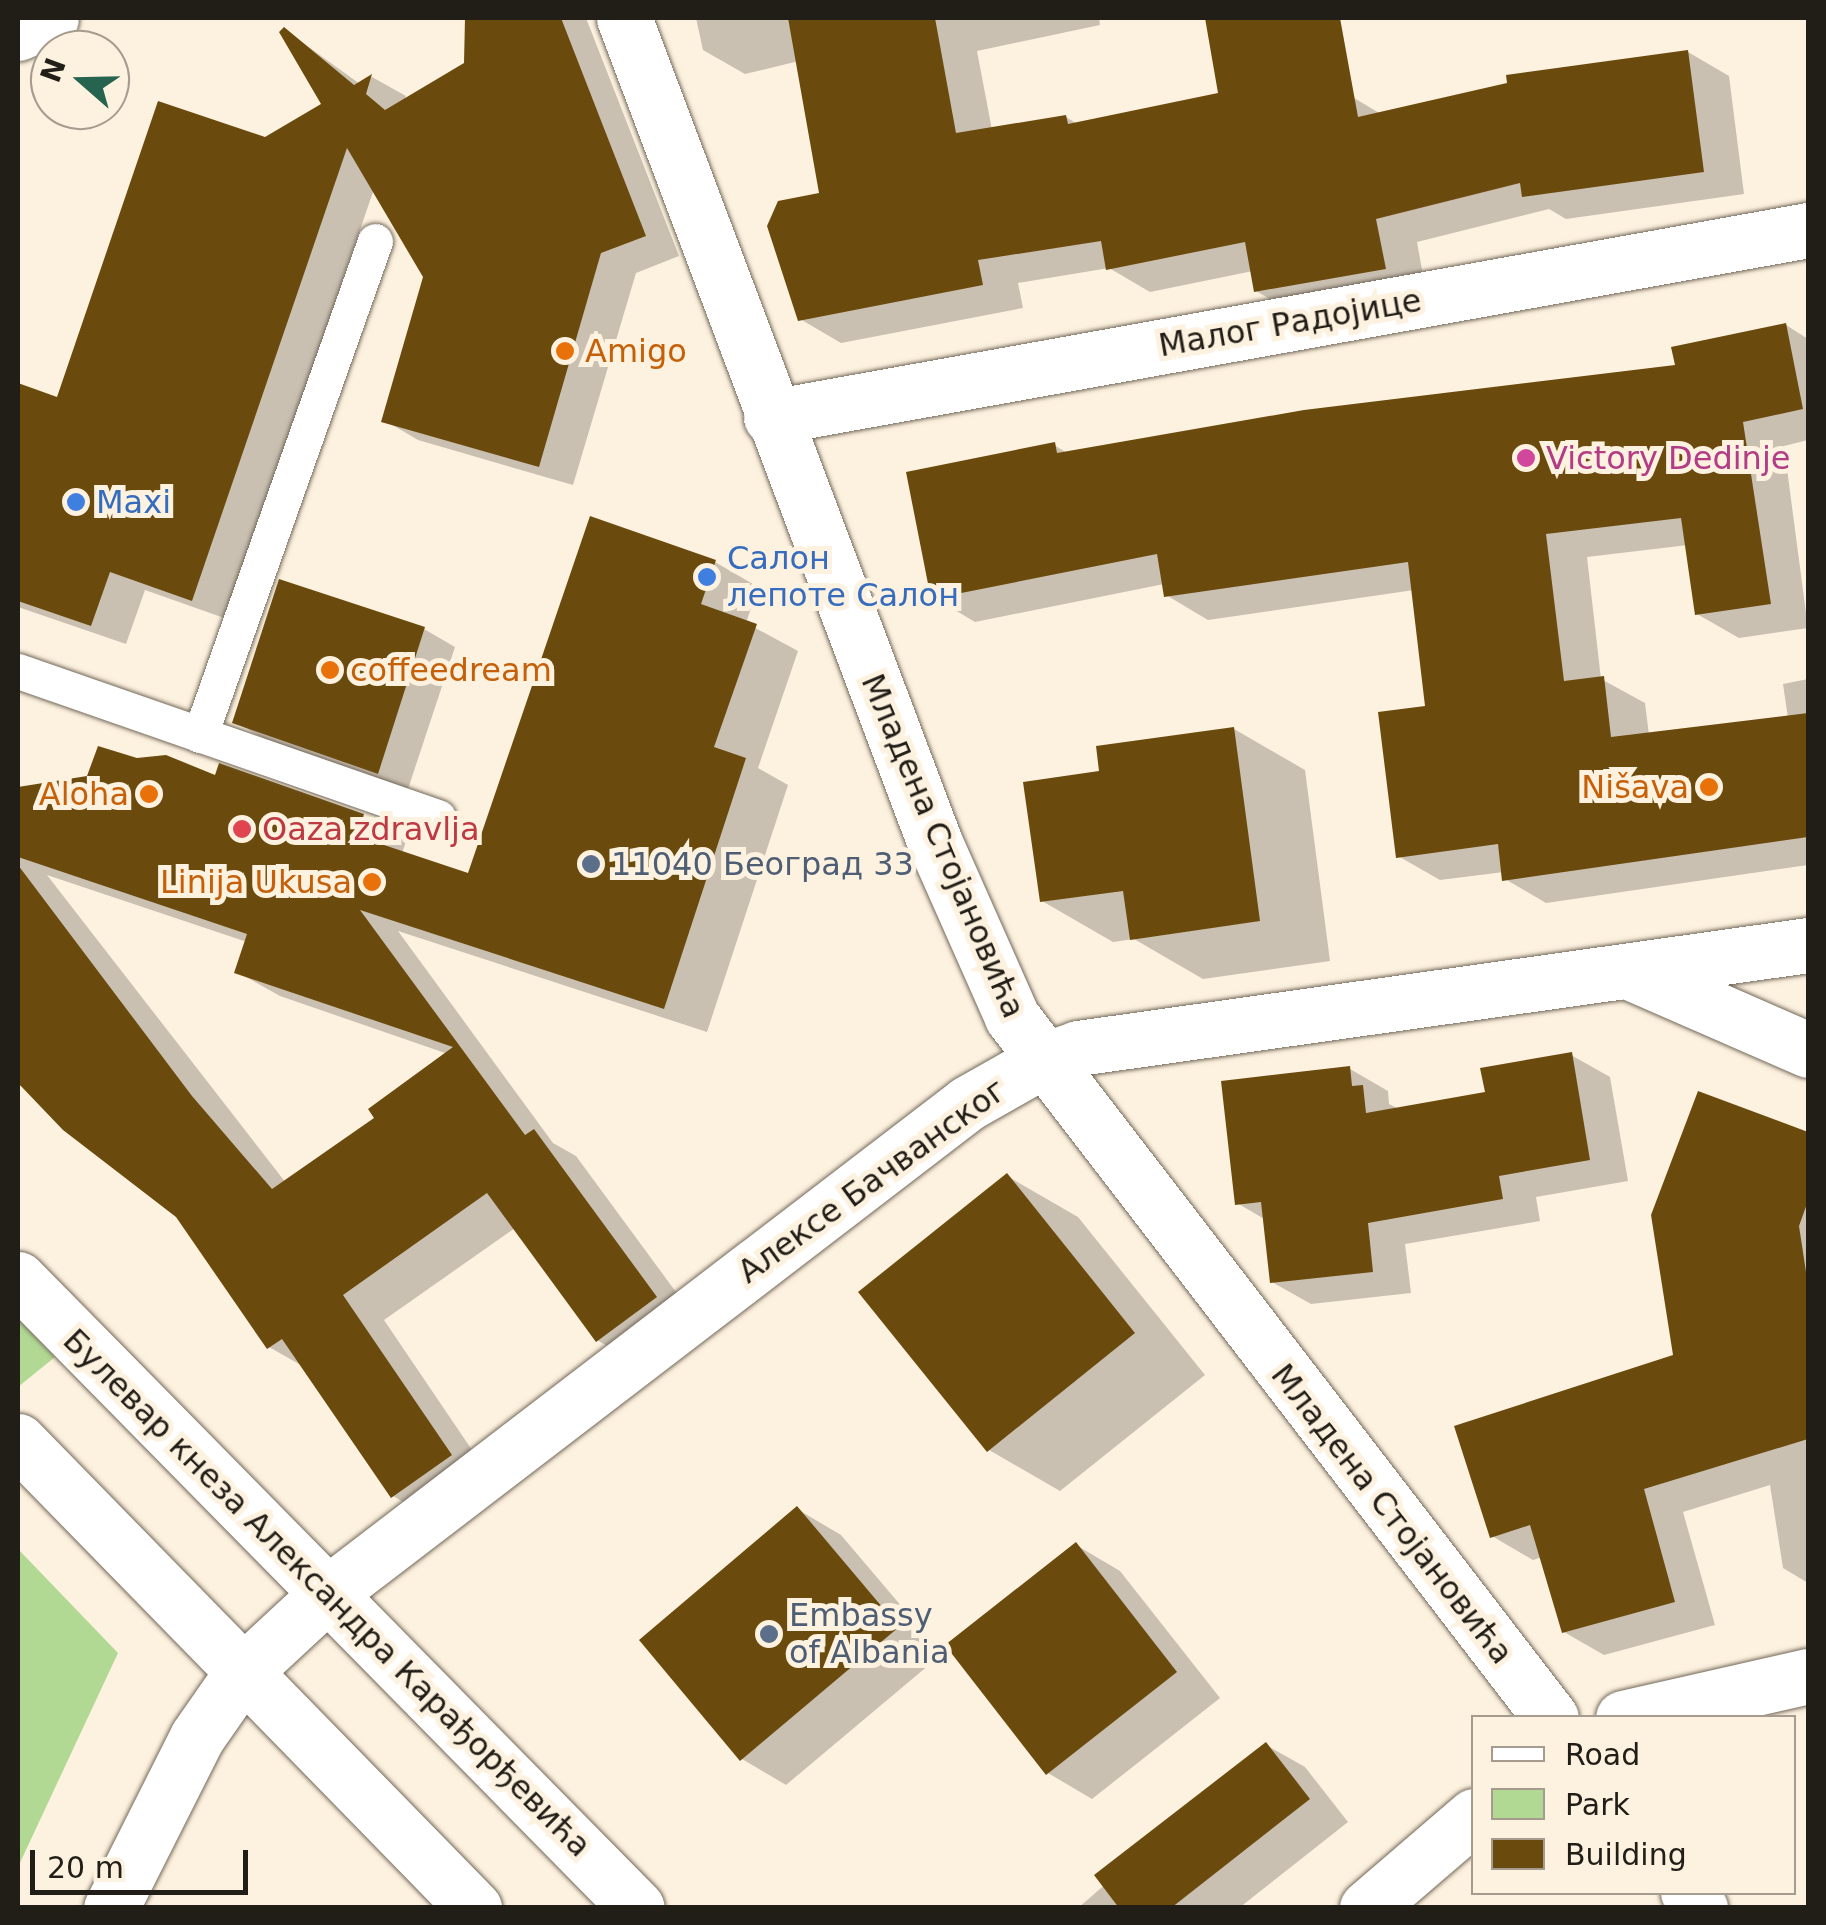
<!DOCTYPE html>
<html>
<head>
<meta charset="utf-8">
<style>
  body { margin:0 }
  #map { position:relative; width:1826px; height:1925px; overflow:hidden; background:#fdf1df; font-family:"DejaVu Sans",sans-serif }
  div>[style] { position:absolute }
  .green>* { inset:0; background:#b2d994 }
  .shadow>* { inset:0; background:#0003 }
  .building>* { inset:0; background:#6b4b0d }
  .roads { filter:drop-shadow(0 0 2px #726859) drop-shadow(0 0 2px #726859) }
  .lane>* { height:35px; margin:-17.5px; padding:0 17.5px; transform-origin:17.5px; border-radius:17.5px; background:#fff }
  .street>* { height:55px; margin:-27.5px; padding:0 27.5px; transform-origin:27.5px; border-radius:27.5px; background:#fff }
  .secondary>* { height:55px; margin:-27.5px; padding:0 27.5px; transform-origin:27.5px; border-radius:27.5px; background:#fff }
  .dots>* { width:28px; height:28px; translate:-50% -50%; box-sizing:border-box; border:5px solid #fdf1df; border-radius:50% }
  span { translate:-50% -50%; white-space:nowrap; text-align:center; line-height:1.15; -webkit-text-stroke:10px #fdf1df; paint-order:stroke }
  .street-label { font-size:32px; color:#211d17 }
  .food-label { font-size:32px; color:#c56008 }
  .left { translate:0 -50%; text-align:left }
  .right { translate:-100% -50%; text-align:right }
  .hotel-label { font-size:32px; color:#b23c85 }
  .shop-label { font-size:32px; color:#366cbe }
  .health-label { font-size:32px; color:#be3a42 }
  .service-label { font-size:32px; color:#4e5e75 }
  .frame { position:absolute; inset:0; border:20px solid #211d17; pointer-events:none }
  .legend { position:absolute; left:1471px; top:1715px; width:325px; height:180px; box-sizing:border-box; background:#fdf1df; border:2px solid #a59c8f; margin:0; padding:12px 18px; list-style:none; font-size:30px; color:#211d17 }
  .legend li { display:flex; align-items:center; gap:20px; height:50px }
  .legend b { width:50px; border:2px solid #a59c8f }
  .north { position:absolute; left:30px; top:30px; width:100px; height:100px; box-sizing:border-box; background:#fdf1df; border:2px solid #a59c8f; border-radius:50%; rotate:290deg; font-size:28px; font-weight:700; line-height:40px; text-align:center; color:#211d17 }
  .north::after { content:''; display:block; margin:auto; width:35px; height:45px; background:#27644f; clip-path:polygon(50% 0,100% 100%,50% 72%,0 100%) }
  .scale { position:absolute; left:30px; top:1850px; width:218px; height:45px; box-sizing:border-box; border:5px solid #211d17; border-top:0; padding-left:12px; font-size:30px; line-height:35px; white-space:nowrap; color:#211d17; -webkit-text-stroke:8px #fdf1df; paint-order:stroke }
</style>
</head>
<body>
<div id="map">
  <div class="green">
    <div style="clip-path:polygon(18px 1319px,55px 1357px,18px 1387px)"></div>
    <div style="clip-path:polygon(18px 1549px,118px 1653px,18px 1867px)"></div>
  </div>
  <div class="shadow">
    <div style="clip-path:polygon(586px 18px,679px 256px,636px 273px,573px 485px,418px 440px,384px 420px,426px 277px,374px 189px,227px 619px,145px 590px,126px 644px,18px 607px,18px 386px,59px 400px,265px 140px,325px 105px,285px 30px,360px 84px,372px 77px,406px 96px,404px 101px,466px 64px,468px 20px)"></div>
    <div style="clip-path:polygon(696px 18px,1099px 18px,1100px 25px,977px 51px,992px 130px,1066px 117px,1079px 125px,1354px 98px,1381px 114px,1688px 52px,1729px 76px,1744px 194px,1566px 219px,1549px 209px,1417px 242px,1426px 292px,1298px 315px,1256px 291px,1253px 271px,1150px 292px,1109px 268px,1018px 283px,1023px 308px,841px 343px,800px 319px,822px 195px,799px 61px,745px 74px,703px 50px)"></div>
    <div style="clip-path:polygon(1786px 325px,1808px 339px,1808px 440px,1784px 446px,1808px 628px,1739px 638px,1697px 614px,1688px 545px,1587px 557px,1601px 679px,1645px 703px,1649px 735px,1788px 718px,1783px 684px,1808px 679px,1808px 865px,1546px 903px,1505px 879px,1504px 872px,1440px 880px,1398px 856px,1428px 708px,1414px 590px,1208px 620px,1166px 595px,1164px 584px,975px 622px,933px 597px,1054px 445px,1069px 454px,1678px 367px)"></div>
    <div style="clip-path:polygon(evenodd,715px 562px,758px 587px,746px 623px,798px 651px,758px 768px,788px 785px,707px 1032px,398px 931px,553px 1143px,576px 1156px,698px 1322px,640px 1365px,597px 1340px,515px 1228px,384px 1320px,493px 1481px,436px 1521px,393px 1496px,306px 1368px,269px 1347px,178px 1216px,65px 1128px,18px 1079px,18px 822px,44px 803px,217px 778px,220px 766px,363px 816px,406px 841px,402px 854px,470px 876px,715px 562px,47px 875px,247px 942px,237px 972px,280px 996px,448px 1054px,377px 1118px,286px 1183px,47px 875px)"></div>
    <div style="clip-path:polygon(280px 582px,424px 629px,455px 647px,408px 789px,265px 739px,235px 722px)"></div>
    <div style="clip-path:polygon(1234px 729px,1305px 770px,1330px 961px,1203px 979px,1134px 939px,1113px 942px,1042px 901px,1102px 774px)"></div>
    <div style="clip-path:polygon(1571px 1055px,1610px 1077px,1628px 1181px,1536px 1197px,1540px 1221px,1405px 1244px,1411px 1293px,1311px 1304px,1272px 1282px,1266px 1220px,1237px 1203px,1350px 1069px,1388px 1091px,1389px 1104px,1399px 1109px,1487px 1094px)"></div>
    <div style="clip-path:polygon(1699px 1094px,1808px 1135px,1808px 1583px,1783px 1568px,1770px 1485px,1683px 1512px,1715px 1625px,1604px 1655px,1564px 1632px,1542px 1557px,1533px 1560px,1492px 1536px,1676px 1357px)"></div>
    <div style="clip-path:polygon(1007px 1176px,1078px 1217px,1205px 1375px,1060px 1491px,989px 1450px)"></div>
    <div style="clip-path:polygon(797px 1509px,841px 1535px,942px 1654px,786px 1785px,742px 1759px)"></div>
    <div style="clip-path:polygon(1076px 1545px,1120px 1571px,1220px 1698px,1092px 1799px,1048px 1773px)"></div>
    <div style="clip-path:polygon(1266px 1745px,1305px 1767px,1348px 1822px,1239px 1908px,1078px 1908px)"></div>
  </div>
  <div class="building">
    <div style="clip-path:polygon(465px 18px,561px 18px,646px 236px,601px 253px,539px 467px,381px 422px,423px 277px,347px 148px,192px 601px,110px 572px,91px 626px,18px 601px,18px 383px,57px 397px,158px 101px,265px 137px,321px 104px,279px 32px,284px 27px,354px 85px,372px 74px,366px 94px,385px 110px,464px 63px)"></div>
    <div style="clip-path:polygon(788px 18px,935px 18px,956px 133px,1066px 115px,1068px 124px,1218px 93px,1205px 18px,1340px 18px,1358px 117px,1507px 83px,1506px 75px,1688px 50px,1704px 172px,1522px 197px,1520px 183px,1376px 219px,1386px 269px,1254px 292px,1245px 242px,1106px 270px,1101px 241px,978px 260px,983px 285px,798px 321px,767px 226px,778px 201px,819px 193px)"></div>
    <div style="clip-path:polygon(1786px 323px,1803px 409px,1743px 422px,1771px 604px,1695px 615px,1681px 518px,1546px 534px,1564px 681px,1604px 676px,1611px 737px,1808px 713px,1808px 837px,1502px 881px,1498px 844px,1396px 858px,1378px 712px,1425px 706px,1408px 562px,1164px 597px,1157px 554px,931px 599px,906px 472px,1055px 442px,1057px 453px,1304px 410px,1675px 365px,1671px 347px)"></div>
    <div style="clip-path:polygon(590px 516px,716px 560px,701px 604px,757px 624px,714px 747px,746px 758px,664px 1009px,360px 910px,525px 1135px,534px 1129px,657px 1297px,596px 1342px,487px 1193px,343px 1295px,452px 1455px,391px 1498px,282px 1339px,267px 1349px,176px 1217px,63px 1130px,18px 1083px,18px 865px,192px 1096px,272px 1189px,374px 1118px,368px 1109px,453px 1047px,234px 973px,247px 934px,18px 857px,18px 787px,87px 776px,98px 746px,137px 758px,166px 755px,215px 775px,219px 763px,364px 814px,357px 836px,468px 873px)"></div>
    <div style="clip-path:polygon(279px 579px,425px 627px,378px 774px,232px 723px)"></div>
    <div style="clip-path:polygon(1234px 727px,1260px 921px,1130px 940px,1123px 891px,1040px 902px,1023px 782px,1099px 771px,1096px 746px)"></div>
    <div style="clip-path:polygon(1572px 1052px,1590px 1160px,1499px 1176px,1503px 1199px,1368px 1223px,1373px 1272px,1270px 1283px,1261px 1202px,1235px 1205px,1221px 1081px,1350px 1066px,1352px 1086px,1363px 1085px,1366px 1113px,1485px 1092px,1480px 1068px)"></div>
    <div style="clip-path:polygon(1698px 1091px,1808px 1132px,1808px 1201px,1799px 1226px,1808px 1285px,1808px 1439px,1644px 1489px,1675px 1602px,1562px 1633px,1530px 1525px,1490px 1538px,1454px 1426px,1673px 1355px,1651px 1215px)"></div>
    <div style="clip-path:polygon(1007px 1173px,1135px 1333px,987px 1452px,858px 1292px)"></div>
    <div style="clip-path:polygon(797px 1506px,899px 1627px,740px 1761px,639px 1640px)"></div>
    <div style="clip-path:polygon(1076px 1542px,1177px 1672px,1046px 1775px,945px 1645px)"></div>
    <div style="clip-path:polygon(1266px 1742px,1310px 1799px,1171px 1908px,1119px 1908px,1094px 1875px)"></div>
  </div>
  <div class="roads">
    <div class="lane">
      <div style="left:18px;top:671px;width:445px;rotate:19.2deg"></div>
      <div style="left:200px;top:735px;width:524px;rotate:-70.49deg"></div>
    </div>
    <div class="street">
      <div style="left:624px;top:18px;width:882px;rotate:69.35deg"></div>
      <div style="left:935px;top:843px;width:190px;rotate:66.1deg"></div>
      <div style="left:1012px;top:1017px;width:884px;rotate:52.44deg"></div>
      <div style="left:771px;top:417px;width:1054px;rotate:-10.22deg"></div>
      <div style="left:1632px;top:973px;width:192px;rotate:23.6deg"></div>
      <div style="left:1623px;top:1718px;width:190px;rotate:-12.8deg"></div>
      <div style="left:1688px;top:1892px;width:20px;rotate:53deg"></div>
      <div style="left:111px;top:1908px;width:191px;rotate:-63.3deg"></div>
      <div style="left:197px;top:1737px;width:77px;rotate:-55.1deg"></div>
      <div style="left:241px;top:1674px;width:117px;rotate:-42.9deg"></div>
      <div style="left:327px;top:1594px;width:807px;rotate:-37.45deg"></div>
      <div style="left:968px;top:1103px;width:87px;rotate:-29.5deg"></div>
      <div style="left:1044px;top:1060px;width:36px;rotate:-19deg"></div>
      <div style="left:1078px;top:1048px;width:737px;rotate:-8.03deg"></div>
      <div style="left:1367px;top:1908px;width:141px;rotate:-40.7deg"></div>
    </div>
    <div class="secondary">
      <div style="left:18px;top:33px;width:36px;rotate:-24deg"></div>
      <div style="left:18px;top:1279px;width:882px;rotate:45.46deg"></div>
      <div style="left:18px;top:1441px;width:653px;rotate:45.68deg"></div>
    </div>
  </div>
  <div class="dots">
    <div style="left:565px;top:351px;background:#e8710a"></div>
    <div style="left:1526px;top:458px;background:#d1479c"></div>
    <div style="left:76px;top:502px;background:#3f7fe0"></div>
    <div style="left:707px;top:577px;background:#3f7fe0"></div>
    <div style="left:330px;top:670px;background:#e8710a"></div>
    <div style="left:1709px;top:787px;background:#e8710a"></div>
    <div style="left:149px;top:794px;background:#e8710a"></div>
    <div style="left:242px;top:829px;background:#e0444e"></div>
    <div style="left:591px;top:864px;background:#5c6f8a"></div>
    <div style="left:372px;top:882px;background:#e8710a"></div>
    <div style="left:769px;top:1634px;background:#5c6f8a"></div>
  </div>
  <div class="street-label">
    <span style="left:1290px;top:323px;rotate:-10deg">Малог Радојице</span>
    <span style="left:943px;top:846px;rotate:67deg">Младена Стојановића</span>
    <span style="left:872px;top:1181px;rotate:-36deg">Алексе Бачванског</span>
    <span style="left:1392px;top:1514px;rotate:52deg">Младена Стојановића</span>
    <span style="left:327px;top:1593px;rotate:45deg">Булевар кнеза Александра Карађорђевића</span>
  </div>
  <div class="food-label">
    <span class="left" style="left:585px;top:351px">Amigo</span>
    <span class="left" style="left:350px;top:670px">coffeedream</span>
    <span class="right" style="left:1689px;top:787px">Nišava</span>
    <span class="right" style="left:129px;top:794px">Aloha</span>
    <span class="right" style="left:352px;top:882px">Linija Ukusa</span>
  </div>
  <div class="hotel-label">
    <span class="left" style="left:1546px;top:458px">Victory Dedinje</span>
  </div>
  <div class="shop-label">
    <span class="left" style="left:96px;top:502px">Maxi</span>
    <span class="left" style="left:727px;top:577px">Салон<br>лепоте Салон</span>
  </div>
  <div class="health-label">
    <span class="left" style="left:262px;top:829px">Oaza zdravlja</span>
  </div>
  <div class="service-label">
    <span class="left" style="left:611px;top:864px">11040 Београд 33</span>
    <span class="left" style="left:789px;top:1634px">Embassy<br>of Albania</span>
  </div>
  <div class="frame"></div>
  <ul class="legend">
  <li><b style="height:12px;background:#fff"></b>Road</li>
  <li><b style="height:28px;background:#b2d994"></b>Park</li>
  <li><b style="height:28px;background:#6b4b0d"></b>Building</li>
  </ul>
  <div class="north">N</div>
  <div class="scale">20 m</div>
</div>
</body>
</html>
